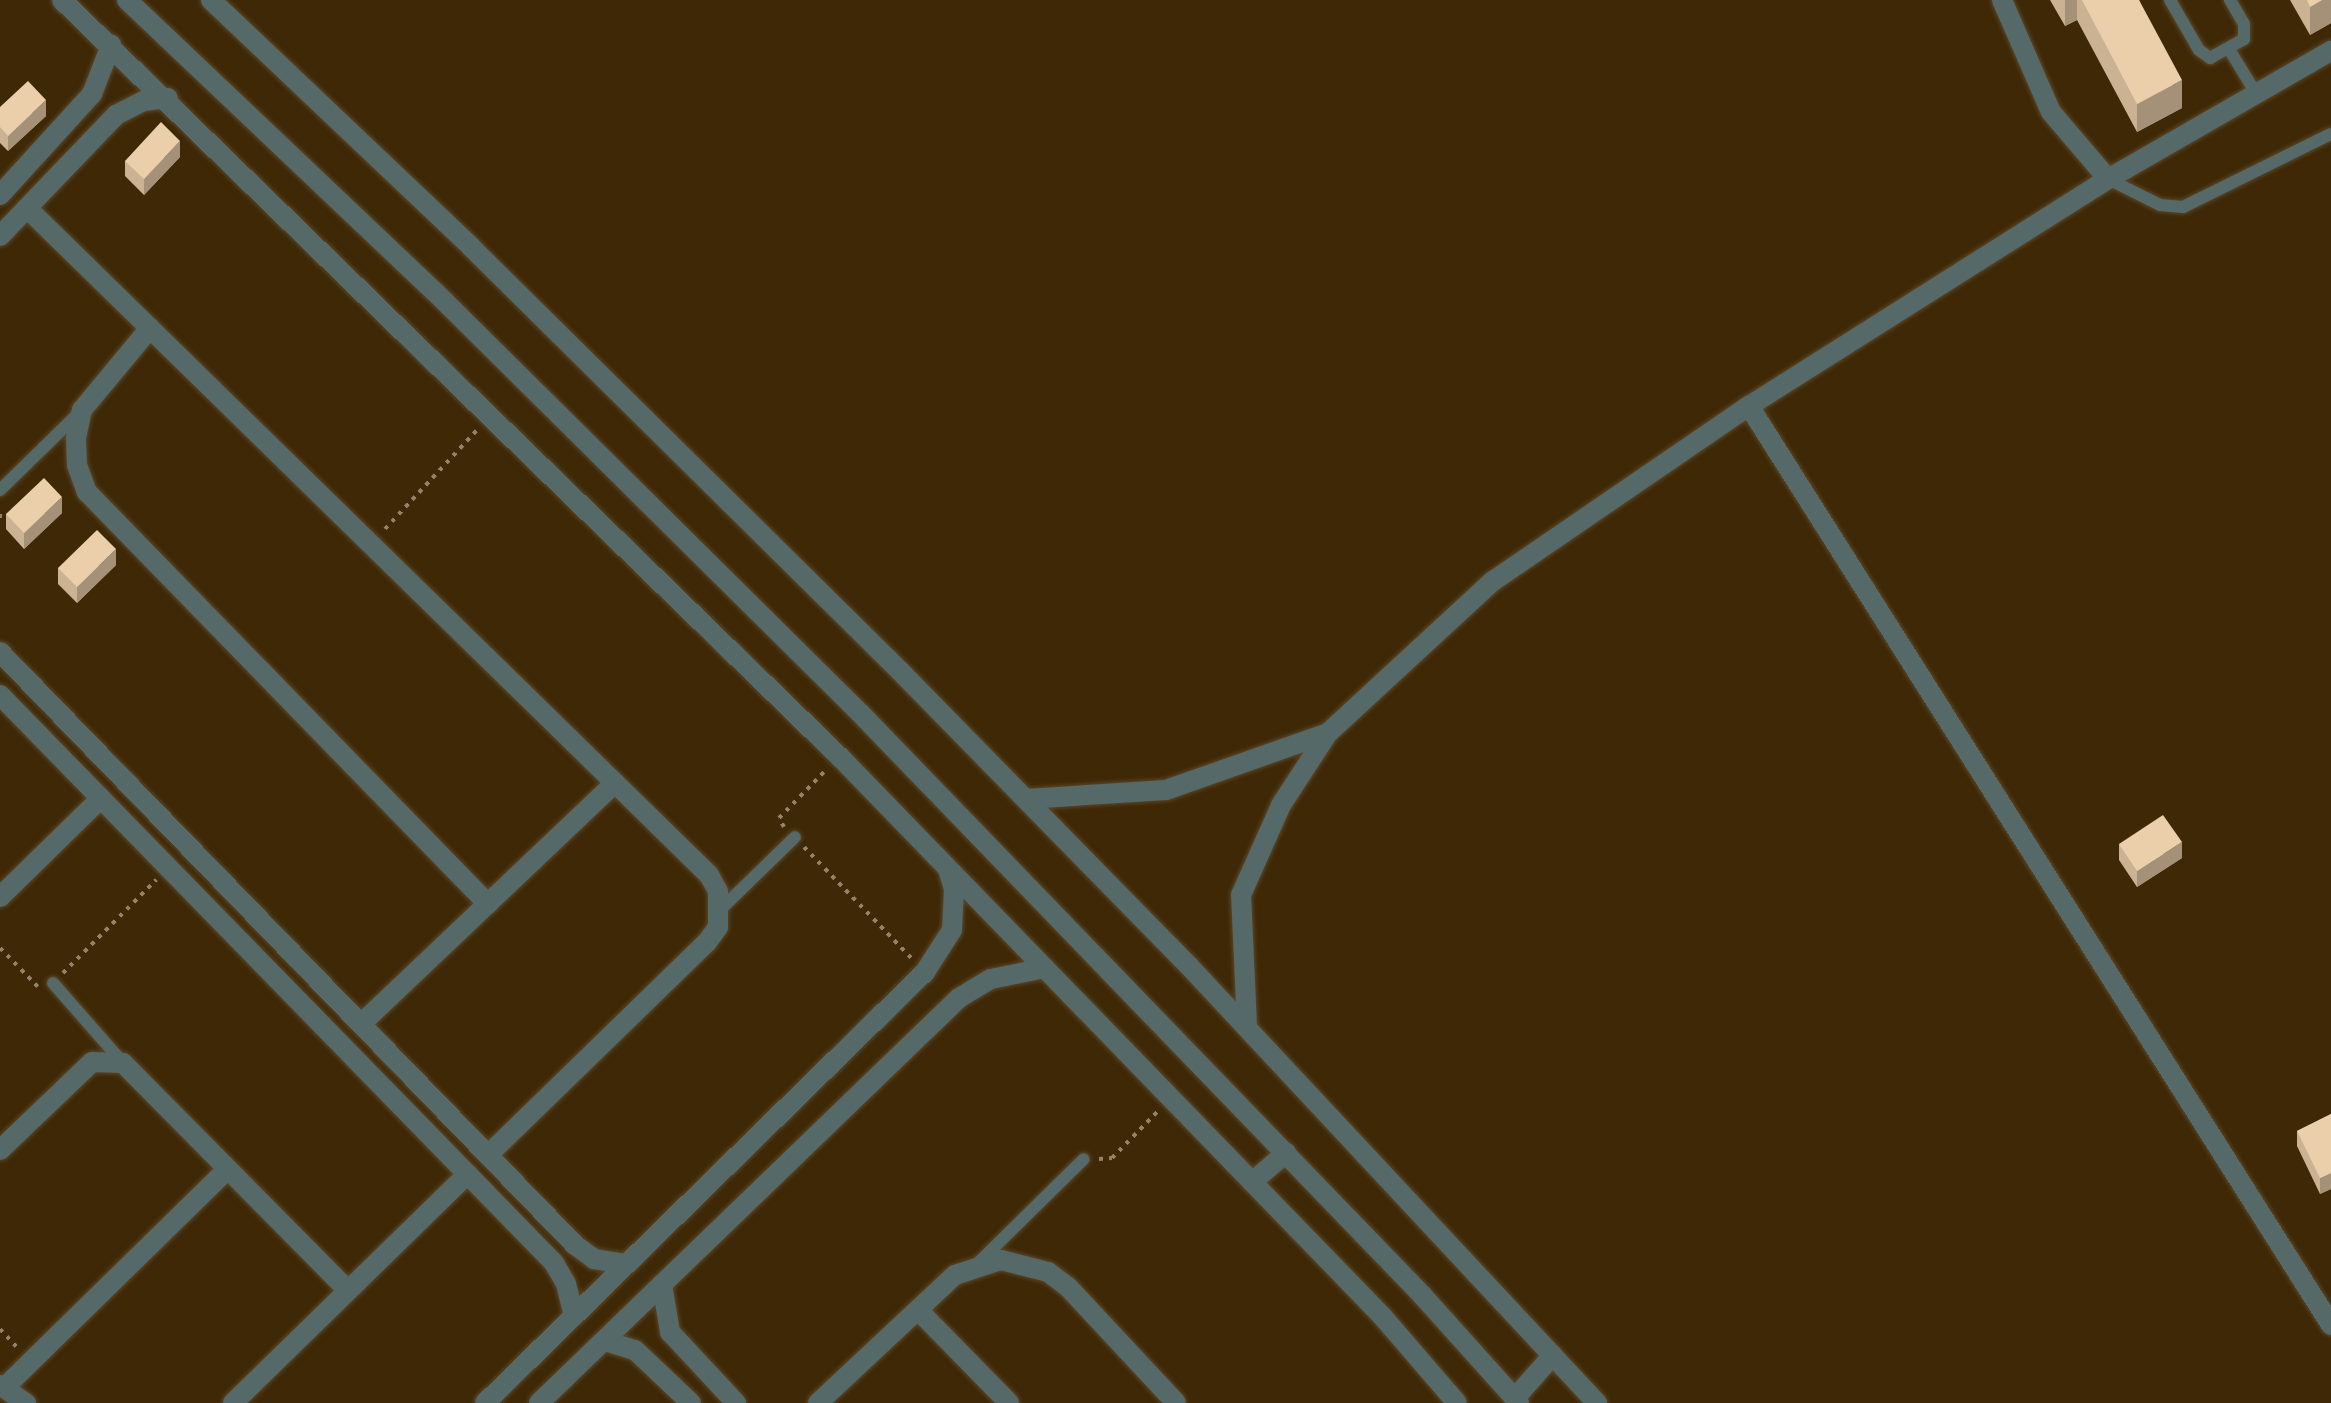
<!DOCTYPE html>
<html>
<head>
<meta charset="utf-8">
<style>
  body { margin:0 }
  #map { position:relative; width:2331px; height:1403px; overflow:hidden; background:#3e2806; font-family:Literata,serif }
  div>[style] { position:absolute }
  .path>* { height:4px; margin-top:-2px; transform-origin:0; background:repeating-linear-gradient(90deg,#958369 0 4px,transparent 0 10px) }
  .roads { filter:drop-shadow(0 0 2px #5b4627) drop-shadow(0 0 2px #5b4627) }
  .service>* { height:12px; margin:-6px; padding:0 6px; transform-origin:6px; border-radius:6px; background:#546968 }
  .minor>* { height:20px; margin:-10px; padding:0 10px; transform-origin:10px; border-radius:10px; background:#546968 }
  .tertiary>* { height:20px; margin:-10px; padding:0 10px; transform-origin:10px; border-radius:10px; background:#546968 }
  .wall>* { inset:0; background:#cab293 }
  .shaded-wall>* { inset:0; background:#a49178 }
  .building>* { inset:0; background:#ebcfab }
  span { translate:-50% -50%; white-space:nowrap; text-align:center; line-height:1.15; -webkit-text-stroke:8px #331e00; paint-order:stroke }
</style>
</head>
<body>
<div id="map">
  <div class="path">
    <div style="left:0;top:514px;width:9px;rotate:90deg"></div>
    <div style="left:385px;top:529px;width:135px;rotate:-47.1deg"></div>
    <div style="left:784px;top:827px;width:10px;rotate:-119deg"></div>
    <div style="left:779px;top:818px;width:69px;rotate:-45.6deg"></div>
    <div style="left:804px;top:847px;width:156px;rotate:46deg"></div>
    <div style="left:0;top:948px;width:54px;rotate:45.7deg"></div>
    <div style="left:63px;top:973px;width:132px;rotate:-45deg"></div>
    <div style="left:1099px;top:1159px;width:13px;rotate:-4deg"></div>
    <div style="left:1112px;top:1158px;width:66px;rotate:-45.6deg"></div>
    <div style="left:0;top:1329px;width:26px;rotate:47deg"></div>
  </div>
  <div class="roads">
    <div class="service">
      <div style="left:2170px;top:0;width:58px;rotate:59.9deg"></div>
      <div style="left:2199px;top:50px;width:14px;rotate:36deg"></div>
      <div style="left:2210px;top:58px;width:39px;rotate:-29deg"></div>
      <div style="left:2244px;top:39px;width:15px;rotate:-90deg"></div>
      <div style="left:2244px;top:24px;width:28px;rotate:-120deg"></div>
      <div style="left:2229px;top:49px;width:54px;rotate:58.7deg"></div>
      <div style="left:2108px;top:179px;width:58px;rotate:26.6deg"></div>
      <div style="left:2160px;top:205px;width:23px;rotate:5deg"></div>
      <div style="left:2183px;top:207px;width:165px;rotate:-26.3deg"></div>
      <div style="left:0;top:490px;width:113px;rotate:-44.3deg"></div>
      <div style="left:721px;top:909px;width:103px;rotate:-44.2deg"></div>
      <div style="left:53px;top:983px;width:106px;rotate:48.8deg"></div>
      <div style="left:978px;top:1263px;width:148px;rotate:-44.5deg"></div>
    </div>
    <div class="minor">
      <div style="left:62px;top:0;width:1086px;rotate:44.22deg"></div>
      <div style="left:840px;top:757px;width:780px;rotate:45.88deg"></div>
      <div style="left:1383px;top:1317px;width:113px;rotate:49.3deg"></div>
      <div style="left:2002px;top:0;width:122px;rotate:66.4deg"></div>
      <div style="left:2051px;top:112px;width:88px;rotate:49.6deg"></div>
      <div style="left:2108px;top:179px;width:257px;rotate:-29.9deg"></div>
      <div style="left:0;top:195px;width:137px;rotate:-47.7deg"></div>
      <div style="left:92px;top:94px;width:53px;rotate:-68.8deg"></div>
      <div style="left:27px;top:208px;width:954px;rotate:44.36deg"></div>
      <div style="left:709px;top:875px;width:18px;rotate:61deg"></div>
      <div style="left:718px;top:891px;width:36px;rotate:90deg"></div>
      <div style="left:718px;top:927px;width:19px;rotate:126deg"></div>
      <div style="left:707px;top:942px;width:305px;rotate:135.8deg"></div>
      <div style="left:0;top:236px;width:168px;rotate:-46.2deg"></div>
      <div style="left:116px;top:115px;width:31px;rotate:-27deg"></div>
      <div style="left:144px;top:101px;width:24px;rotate:-7deg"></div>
      <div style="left:150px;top:328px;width:107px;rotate:129.7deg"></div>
      <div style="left:82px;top:410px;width:29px;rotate:102deg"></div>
      <div style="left:76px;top:438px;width:27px;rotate:88deg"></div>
      <div style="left:77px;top:465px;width:29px;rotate:70deg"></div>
      <div style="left:87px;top:492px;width:575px;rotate:45.78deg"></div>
      <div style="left:1749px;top:406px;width:1088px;rotate:57.65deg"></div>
      <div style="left:0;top:652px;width:826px;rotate:45.88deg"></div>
      <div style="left:575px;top:1245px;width:24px;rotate:36deg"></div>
      <div style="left:594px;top:1259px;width:33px;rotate:9deg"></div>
      <div style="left:0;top:695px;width:793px;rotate:45.71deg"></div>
      <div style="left:554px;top:1263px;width:24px;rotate:60deg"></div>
      <div style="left:566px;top:1284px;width:33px;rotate:76deg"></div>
      <div style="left:1026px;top:799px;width:140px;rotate:-3.7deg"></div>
      <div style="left:1166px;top:790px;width:172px;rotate:-19.4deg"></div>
      <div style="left:0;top:897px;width:141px;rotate:-44.4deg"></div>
      <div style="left:361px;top:1024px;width:350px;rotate:-43.5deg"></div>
      <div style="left:1247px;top:1026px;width:131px;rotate:-92.6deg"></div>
      <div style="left:1241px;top:895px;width:98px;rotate:-66deg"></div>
      <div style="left:1281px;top:805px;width:86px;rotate:-56.9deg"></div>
      <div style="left:1328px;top:733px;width:224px;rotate:-42.7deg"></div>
      <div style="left:1493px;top:581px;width:310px;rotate:-34.4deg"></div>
      <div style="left:1749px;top:406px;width:425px;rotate:-32.3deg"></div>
      <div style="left:0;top:1150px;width:127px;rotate:-43.7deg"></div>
      <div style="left:92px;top:1062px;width:31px;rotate:2deg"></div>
      <div style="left:123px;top:1063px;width:320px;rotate:45.3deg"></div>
      <div style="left:662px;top:1284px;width:49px;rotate:80.5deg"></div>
      <div style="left:670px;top:1332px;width:97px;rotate:47.1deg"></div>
      <div style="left:918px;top:1310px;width:130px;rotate:45.6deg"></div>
      <div style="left:605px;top:1341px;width:31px;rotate:17deg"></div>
      <div style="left:635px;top:1350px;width:77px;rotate:43.4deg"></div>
      <div style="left:0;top:1385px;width:32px;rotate:35deg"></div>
      <div style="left:4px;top:1388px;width:313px;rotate:-44.4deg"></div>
      <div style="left:233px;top:1403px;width:328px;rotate:-44.3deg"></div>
      <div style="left:485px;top:1403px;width:616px;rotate:-44.41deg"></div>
      <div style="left:925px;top:972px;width:50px;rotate:-57.3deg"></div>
      <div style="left:952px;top:930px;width:41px;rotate:-87.2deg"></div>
      <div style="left:954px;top:889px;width:21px;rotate:-107deg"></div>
      <div style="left:539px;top:1403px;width:583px;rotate:-43.96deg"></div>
      <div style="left:959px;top:998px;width:37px;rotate:-31deg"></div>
      <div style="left:991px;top:979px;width:55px;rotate:-11.5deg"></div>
      <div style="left:818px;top:1403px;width:187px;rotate:-43.1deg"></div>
      <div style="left:955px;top:1275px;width:48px;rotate:-18.1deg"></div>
      <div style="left:1001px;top:1260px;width:49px;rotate:14.3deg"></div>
      <div style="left:1048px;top:1272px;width:25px;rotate:37deg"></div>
      <div style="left:1068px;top:1287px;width:158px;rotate:47deg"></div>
    </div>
    <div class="tertiary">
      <div style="left:127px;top:0;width:424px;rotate:43.5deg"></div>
      <div style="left:435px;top:292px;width:600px;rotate:44.73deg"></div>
      <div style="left:861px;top:714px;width:808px;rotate:46deg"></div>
      <div style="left:1422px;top:1295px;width:145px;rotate:48.1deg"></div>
      <div style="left:211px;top:0;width:359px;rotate:43.5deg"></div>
      <div style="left:471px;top:247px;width:603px;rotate:44.66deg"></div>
      <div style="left:900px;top:671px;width:413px;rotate:45.6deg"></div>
      <div style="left:1189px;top:966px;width:598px;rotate:46.97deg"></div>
      <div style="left:1252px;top:1182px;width:45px;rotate:-40.5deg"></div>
      <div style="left:1515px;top:1398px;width:57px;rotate:-48.5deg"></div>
    </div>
  </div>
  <div class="wall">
    <div style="clip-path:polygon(2050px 0,2139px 0,2182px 108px,2137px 132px,2077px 20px,2065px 26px)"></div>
    <div style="clip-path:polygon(2290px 0,2331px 0,2331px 23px,2310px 35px)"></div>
    <div style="clip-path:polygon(0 107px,46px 116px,8px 151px,0 143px)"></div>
    <div style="clip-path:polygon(180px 157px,144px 195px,125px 176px,125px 161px)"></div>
    <div style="clip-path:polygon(62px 513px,24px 549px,6px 529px,6px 514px)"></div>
    <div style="clip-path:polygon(116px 565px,77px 603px,58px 584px,58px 568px)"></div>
    <div style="clip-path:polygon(2119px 844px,2182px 858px,2137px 887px,2119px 860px)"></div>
    <div style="clip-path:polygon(2331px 1114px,2331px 1189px,2320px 1194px,2297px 1146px,2297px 1131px)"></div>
  </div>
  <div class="shaded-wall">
    <div style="clip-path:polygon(2065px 0,2077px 0,2077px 20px,2065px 26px)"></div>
    <div style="clip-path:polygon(2322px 0,2331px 0,2331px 23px,2310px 35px,2310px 7px)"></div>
    <div style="clip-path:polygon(2182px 80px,2182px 108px,2137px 132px,2137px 104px)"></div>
    <div style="clip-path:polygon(46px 100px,46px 116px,8px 151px,8px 136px)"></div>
    <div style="clip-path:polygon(180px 141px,180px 157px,144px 195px,144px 179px)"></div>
    <div style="clip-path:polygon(62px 497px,62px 513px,24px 549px,24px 533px)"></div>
    <div style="clip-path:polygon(116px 549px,116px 565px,77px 603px,77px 587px)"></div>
    <div style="clip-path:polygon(2182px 842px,2182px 858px,2137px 887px,2137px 871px)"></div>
    <div style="clip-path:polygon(2331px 1173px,2331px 1189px,2320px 1194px,2320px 1178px)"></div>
  </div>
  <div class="building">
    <div style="clip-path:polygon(2082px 0,2139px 0,2182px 80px,2137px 104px)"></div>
    <div style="clip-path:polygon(2307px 0,2322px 0,2310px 7px)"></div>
    <div style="clip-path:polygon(28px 81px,46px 100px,8px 136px,0 127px,0 107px)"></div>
    <div style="clip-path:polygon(161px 122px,180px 141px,144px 179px,125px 161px)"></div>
    <div style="clip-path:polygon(44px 478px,62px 497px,24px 533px,6px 514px)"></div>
    <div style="clip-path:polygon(97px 530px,116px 549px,77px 587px,58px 568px)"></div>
    <div style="clip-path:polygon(2163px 815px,2182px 842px,2137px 871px,2119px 844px)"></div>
    <div style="clip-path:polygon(2331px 1114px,2331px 1173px,2320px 1178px,2297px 1131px)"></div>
  </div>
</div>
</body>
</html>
